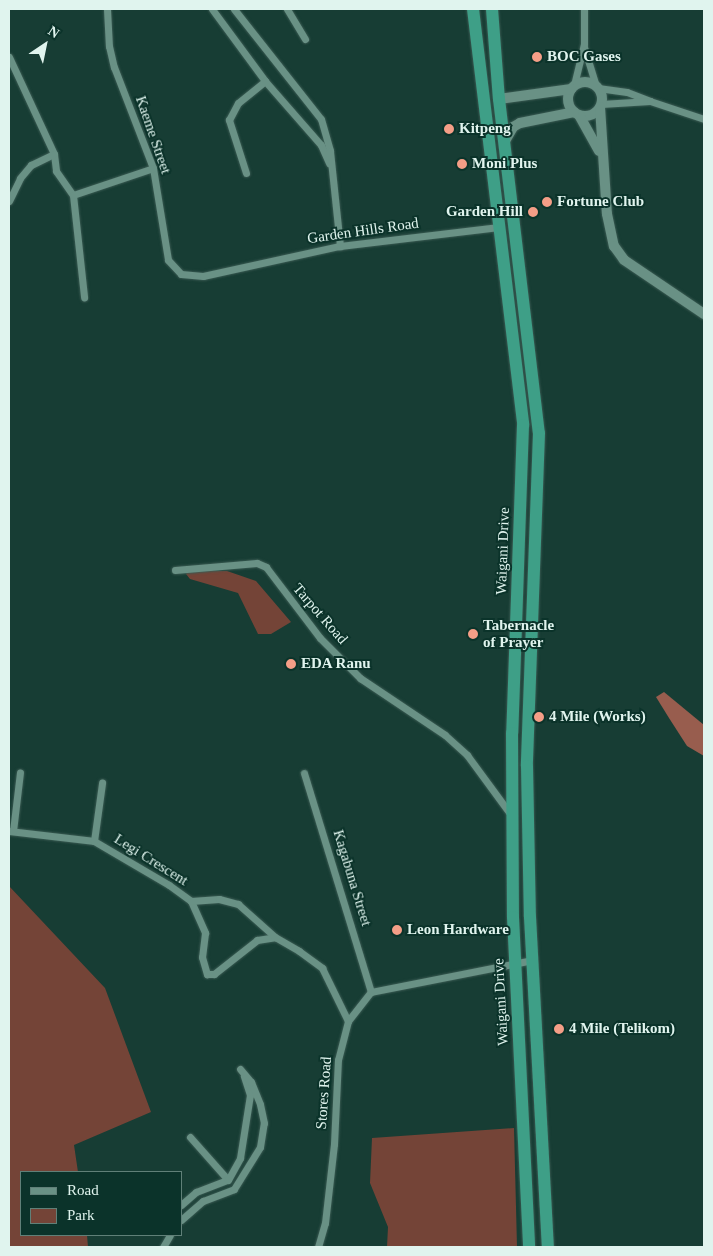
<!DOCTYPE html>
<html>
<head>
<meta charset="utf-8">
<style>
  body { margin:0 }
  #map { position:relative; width:713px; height:1256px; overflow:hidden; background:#173d34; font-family:Georgia,serif }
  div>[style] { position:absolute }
  .green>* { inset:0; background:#744437 }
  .forest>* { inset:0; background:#985d4e }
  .roads { filter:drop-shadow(0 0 1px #3a5a52) drop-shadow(0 0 1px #3a5a52) }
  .street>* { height:7px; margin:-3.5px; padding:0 3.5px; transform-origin:3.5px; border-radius:3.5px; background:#699185 }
  .secondary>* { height:10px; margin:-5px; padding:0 5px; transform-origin:5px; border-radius:5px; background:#699185 }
  .secondary>.ring { margin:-5px; padding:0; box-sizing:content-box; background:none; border:10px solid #699185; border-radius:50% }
  .highway>* { height:12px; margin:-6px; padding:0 6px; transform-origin:6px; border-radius:6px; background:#3e9f87 }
  .dots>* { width:14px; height:14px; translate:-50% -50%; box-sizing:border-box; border:2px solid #0b332a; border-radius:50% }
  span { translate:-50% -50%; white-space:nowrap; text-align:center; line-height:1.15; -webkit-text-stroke:4px #0b332a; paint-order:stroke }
  .poi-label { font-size:15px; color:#e0f4ee; font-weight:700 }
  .left { translate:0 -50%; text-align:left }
  .right { translate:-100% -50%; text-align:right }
  .street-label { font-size:15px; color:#e0f4ee }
  .frame { position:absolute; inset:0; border:10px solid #e0f4ee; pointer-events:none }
  .legend { position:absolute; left:20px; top:1171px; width:162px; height:65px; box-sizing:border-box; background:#0b332a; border:1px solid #608078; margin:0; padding:6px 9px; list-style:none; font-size:15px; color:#e0f4ee }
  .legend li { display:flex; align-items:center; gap:10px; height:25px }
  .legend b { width:25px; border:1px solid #608078 }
  .north { position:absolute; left:20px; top:20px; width:50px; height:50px; -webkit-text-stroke:4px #0b332a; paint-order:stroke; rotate:34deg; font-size:14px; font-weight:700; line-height:20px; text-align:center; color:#e0f4ee }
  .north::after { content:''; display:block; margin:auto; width:18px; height:22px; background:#e0f4ee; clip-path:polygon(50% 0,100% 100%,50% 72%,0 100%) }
</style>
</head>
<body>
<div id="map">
  <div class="green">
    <div style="clip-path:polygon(188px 571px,227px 571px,256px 581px,291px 622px,271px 634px,258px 634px,238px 593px,190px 579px,186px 574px)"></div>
    <div style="clip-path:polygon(9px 886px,105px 988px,151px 1112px,74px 1145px,78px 1172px,21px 1172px,21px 1235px,87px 1235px,88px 1247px,9px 1247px)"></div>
    <div style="clip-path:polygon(514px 1128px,517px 1247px,387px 1247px,388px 1227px,370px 1183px,372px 1138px)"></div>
  </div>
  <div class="forest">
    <div style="clip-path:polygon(664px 692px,704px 725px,704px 756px,687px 746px,669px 718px,656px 697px)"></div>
  </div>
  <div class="roads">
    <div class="street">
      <div style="left:107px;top:9px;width:37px;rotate:87deg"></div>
      <div style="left:109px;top:46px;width:22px;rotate:77deg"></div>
      <div style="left:114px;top:67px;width:108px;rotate:68.9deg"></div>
      <div style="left:153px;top:168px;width:93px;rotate:80.7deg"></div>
      <div style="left:168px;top:260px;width:19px;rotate:47deg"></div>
      <div style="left:181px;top:274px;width:22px;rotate:5deg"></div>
      <div style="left:203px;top:276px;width:140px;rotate:-12.4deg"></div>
      <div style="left:340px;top:246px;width:160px;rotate:-6.8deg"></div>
      <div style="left:212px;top:9px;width:89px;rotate:53.6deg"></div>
      <div style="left:265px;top:81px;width:85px;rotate:48.8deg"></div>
      <div style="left:321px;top:145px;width:20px;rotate:66deg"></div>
      <div style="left:234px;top:9px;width:140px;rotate:51.7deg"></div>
      <div style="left:321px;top:119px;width:33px;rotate:74deg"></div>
      <div style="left:330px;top:151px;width:96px;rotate:84deg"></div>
      <div style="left:287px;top:9px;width:35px;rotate:59deg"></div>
      <div style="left:584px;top:47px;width:41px;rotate:72.9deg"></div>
      <div style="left:9px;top:57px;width:107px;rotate:65.1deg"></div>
      <div style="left:54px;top:154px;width:17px;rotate:83deg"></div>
      <div style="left:56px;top:171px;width:29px;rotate:55deg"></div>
      <div style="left:73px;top:195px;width:103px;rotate:83.8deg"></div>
      <div style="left:574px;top:85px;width:42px;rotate:-76.3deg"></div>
      <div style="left:584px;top:44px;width:35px;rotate:-90deg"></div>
      <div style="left:598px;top:88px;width:29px;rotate:8deg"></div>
      <div style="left:627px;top:92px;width:25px;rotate:21deg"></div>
      <div style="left:601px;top:104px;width:49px;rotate:-3.5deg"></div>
      <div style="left:650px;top:101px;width:57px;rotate:18.4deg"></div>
      <div style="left:246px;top:173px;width:56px;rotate:-107.8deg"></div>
      <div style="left:229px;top:120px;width:19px;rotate:-62deg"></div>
      <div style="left:238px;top:103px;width:35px;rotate:-39deg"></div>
      <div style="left:73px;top:195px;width:84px;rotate:-18.6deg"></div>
      <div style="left:9px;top:201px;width:25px;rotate:-64deg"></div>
      <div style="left:20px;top:178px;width:17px;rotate:-50deg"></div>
      <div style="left:31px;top:165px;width:25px;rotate:-26deg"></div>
      <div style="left:175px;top:570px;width:82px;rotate:-4.9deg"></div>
      <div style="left:257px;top:563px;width:10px;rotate:24deg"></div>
      <div style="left:266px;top:567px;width:89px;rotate:52.7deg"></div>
      <div style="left:320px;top:638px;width:57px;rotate:45deg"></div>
      <div style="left:360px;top:678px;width:102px;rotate:33.8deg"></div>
      <div style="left:445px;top:735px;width:30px;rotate:42deg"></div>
      <div style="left:467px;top:755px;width:74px;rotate:53.7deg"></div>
      <div style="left:304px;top:773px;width:229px;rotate:73deg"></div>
      <div style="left:9px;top:831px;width:86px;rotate:6.7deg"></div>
      <div style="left:94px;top:841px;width:87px;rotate:30.4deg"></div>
      <div style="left:169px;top:885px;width:27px;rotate:36deg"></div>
      <div style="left:191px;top:901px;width:35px;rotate:66deg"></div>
      <div style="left:205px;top:933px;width:24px;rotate:97deg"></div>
      <div style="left:202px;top:957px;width:18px;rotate:74deg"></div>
      <div style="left:207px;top:974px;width:7px"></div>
      <div style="left:214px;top:974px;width:55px;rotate:-38.3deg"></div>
      <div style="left:257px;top:940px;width:18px;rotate:-9deg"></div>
      <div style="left:275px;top:937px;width:28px;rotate:30deg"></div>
      <div style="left:299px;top:951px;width:29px;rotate:36deg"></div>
      <div style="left:322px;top:968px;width:59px;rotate:63.9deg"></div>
      <div style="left:13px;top:831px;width:59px;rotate:-83.2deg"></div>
      <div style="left:94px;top:841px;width:59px;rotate:-82.1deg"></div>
      <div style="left:191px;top:901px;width:28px;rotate:-4deg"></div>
      <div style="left:219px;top:899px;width:20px;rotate:15deg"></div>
      <div style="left:238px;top:904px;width:50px;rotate:41.7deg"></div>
      <div style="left:190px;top:1137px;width:57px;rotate:48.5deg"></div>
      <div style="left:181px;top:1205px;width:20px;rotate:-41deg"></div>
      <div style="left:196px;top:1192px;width:34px;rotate:-21deg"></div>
      <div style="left:228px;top:1180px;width:25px;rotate:-61deg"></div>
      <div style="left:240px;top:1158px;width:64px;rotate:-81deg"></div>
      <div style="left:250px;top:1095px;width:20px;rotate:-108deg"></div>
      <div style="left:181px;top:1220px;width:29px;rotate:-41deg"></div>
      <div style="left:203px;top:1201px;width:33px;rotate:-21deg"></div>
      <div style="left:234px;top:1189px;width:49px;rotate:-58.2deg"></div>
      <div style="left:260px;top:1147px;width:24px;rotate:-81deg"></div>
      <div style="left:264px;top:1123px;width:19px;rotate:-102deg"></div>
      <div style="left:260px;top:1104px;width:24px;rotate:-112deg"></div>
      <div style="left:251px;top:1082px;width:17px;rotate:-130deg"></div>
      <div style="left:163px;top:1247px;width:14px;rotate:-60deg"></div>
      <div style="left:318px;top:1247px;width:25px;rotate:-74deg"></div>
      <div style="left:325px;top:1223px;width:80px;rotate:-83.5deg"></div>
      <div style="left:334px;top:1144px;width:84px;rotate:-87.3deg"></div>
      <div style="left:338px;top:1060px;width:40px;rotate:-75.6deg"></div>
      <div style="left:348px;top:1021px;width:37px;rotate:-52deg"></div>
      <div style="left:371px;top:992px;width:164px;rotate:-11.2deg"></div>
    </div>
    <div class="secondary">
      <div class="ring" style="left:568px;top:82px;width:24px;height:24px"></div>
      <div style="left:499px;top:99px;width:73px;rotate:-7.9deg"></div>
      <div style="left:600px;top:107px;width:107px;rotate:86.3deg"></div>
      <div style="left:607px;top:214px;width:33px;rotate:78deg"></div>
      <div style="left:614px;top:246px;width:17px;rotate:54deg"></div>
      <div style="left:624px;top:260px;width:97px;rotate:34deg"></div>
      <div style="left:579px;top:115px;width:41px;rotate:60.9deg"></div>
      <div style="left:505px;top:141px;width:16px;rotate:-60deg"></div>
      <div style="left:513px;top:127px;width:8px;rotate:-30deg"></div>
      <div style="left:520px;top:123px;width:55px;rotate:-11.5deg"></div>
    </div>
    <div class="highway">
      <div style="left:473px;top:9px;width:419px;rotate:83.1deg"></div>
      <div style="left:523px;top:425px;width:308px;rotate:92deg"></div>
      <div style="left:512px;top:733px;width:184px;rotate:89.7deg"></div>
      <div style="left:513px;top:917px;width:330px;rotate:87.2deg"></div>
      <div style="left:492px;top:9px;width:90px;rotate:85.6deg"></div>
      <div style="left:499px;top:99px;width:336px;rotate:83.2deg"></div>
      <div style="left:539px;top:433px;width:333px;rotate:92.1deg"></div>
      <div style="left:527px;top:766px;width:151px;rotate:88.9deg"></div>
      <div style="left:530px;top:917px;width:330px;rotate:86.9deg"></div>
    </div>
  </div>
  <div class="dots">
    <div style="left:537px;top:57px;background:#f49e87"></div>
    <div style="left:449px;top:129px;background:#f49e87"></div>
    <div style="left:462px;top:164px;background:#f49e87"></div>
    <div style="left:547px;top:202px;background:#f49e87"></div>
    <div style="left:533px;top:212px;background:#f49e87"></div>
    <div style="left:473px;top:634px;background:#f49e87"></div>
    <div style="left:291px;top:664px;background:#f49e87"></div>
    <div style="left:539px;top:717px;background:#f49e87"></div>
    <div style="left:397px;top:930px;background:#f49e87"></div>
    <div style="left:559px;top:1029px;background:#f49e87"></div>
  </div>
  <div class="poi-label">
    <span class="left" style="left:547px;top:57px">BOC Gases</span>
    <span class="left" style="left:459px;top:129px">Kitpeng</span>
    <span class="left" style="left:472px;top:164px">Moni Plus</span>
    <span class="left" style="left:557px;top:202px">Fortune Club</span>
    <span class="right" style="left:523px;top:212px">Garden Hill</span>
    <span class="left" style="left:483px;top:634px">Tabernacle<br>of Prayer</span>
    <span class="left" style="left:301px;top:664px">EDA Ranu</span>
    <span class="left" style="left:549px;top:717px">4 Mile (Works)</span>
    <span class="left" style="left:407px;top:930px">Leon Hardware</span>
    <span class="left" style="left:569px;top:1029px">4 Mile (Telikom)</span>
  </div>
  <div class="street-label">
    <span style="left:153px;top:135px;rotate:71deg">Kaeme Street</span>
    <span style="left:363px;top:231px;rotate:-8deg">Garden Hills Road</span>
    <span style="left:503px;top:551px;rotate:-88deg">Waigani Drive</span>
    <span style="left:320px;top:614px;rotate:49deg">Tarpot Road</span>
    <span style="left:151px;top:860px;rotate:32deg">Legi Crescent</span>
    <span style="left:352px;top:878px;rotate:73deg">Kagabuna Street</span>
    <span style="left:501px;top:1002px;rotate:-93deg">Waigani Drive</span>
    <span style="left:324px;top:1093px;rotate:-86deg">Stores Road</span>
  </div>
  <div class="frame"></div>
  <ul class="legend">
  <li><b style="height:6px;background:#699185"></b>Road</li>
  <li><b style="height:14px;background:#744437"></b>Park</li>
  </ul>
  <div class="north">N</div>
</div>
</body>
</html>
